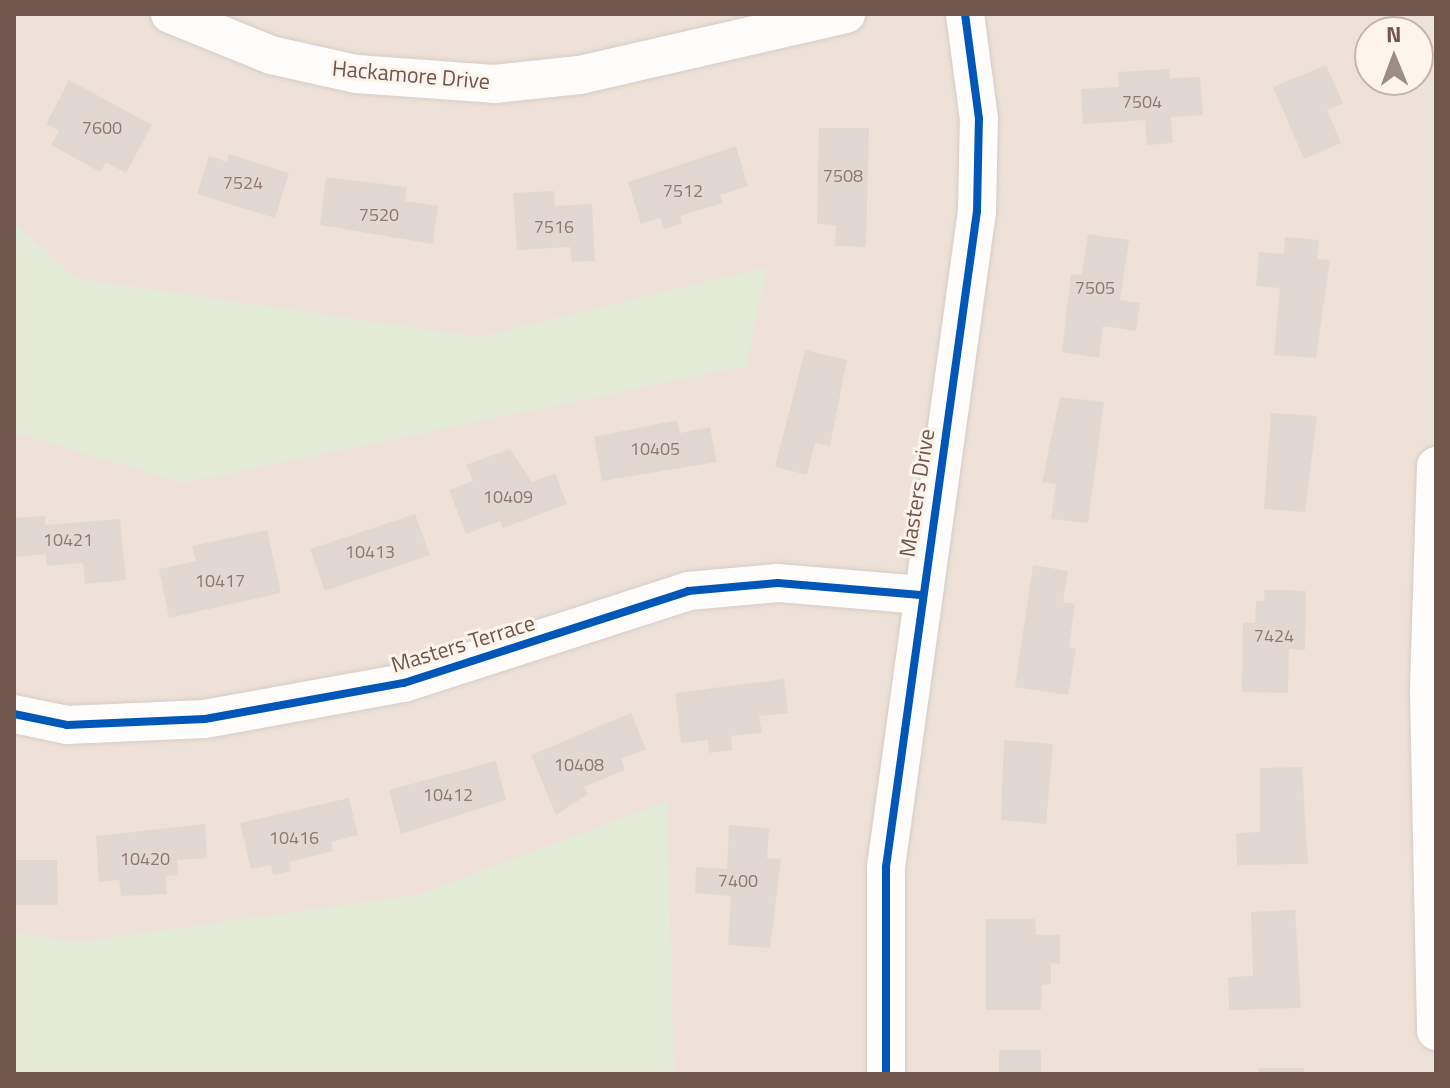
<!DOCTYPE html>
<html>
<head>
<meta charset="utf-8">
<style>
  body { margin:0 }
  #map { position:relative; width:1450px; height:1088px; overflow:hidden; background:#f5f0ea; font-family:"Titillium Web",sans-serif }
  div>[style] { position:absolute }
  .residential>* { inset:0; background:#eee2d8 }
  .green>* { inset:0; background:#e3ead6 }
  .building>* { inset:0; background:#e1d8d2 }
  .roads { filter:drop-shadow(0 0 2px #d4cdc8) drop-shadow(0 0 2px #d4cdc8) }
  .minor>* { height:38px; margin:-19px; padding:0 19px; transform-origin:19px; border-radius:19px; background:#fefdfc }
  .cycleway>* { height:8px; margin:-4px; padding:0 4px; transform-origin:4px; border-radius:4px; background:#0057b8 }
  span { translate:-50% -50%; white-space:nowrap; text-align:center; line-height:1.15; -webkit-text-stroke:6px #fdf4eb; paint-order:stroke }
  .number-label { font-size:18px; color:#8f7870 }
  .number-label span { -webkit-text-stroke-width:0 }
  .street-label { font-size:22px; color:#71564d }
  .frame { position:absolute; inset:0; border:16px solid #71564d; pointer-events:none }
  .north { position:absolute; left:1354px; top:16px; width:80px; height:80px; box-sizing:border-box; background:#fdf4eb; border:2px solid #c5b5ac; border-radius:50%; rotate:359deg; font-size:22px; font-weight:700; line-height:32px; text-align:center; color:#71564d }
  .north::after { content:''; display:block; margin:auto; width:28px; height:36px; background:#9f8c84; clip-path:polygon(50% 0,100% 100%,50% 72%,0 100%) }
</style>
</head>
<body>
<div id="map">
  <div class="residential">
    <div style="clip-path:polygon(evenodd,14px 14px,1436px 14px,1436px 1074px,14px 1074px,14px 14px,1370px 32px,1418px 32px,1418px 80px,1370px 80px,1370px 32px)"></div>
  </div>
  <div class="green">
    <div style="clip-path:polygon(14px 222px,74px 278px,478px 337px,767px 267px,746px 366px,182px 483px,14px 432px)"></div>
    <div style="clip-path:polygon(667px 801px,674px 1074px,14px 1074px,14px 933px,78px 942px,418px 895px)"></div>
  </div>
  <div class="building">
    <div style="clip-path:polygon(1326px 65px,1343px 103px,1327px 110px,1341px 143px,1304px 159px,1273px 87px)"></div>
    <div style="clip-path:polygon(1169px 69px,1170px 78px,1200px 77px,1203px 115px,1171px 117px,1173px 143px,1147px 145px,1145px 120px,1083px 124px,1081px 89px,1119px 87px,1118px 72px)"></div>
    <div style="clip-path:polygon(69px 80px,152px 125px,126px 173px,106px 162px,100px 172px,51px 145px,59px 131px,46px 124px)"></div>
    <div style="clip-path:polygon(819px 128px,869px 128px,866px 247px,835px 246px,836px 225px,817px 224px)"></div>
    <div style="clip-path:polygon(736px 146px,748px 186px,720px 195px,723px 203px,680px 216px,682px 223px,664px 229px,660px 218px,641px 224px,628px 182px)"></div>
    <div style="clip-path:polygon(229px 154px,289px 173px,275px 218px,197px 194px,209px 156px,227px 162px)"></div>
    <div style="clip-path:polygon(326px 177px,407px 187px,405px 201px,438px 206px,433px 244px,320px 225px)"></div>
    <div style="clip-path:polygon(554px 191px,555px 206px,592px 204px,595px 261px,572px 262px,570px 247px,517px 250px,513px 193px)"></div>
    <div style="clip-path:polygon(1088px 234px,1129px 240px,1120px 300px,1140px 303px,1136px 331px,1103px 326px,1099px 358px,1062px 352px,1071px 274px,1082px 275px)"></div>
    <div style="clip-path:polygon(1285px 237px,1319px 240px,1317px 259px,1330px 260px,1316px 358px,1274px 355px,1280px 288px,1256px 286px,1259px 252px,1284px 254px)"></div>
    <div style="clip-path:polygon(805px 350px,847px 360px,830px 446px,815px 443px,807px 475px,775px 467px)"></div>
    <div style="clip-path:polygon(1060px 397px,1104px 402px,1088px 523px,1051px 519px,1056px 484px,1042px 482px)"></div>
    <div style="clip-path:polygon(1271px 413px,1317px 416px,1305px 512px,1264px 509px)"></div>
    <div style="clip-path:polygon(677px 420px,680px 433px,710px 427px,717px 462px,602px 481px,594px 437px)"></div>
    <div style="clip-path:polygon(510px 449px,532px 482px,555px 473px,567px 504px,503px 528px,500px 521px,466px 534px,449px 490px,473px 481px,466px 465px)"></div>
    <div style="clip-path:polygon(415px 514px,430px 555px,325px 591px,310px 549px)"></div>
    <div style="clip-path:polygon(45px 516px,45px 525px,120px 519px,126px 580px,85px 584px,83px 563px,47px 566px,46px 554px,14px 557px,14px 518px)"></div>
    <div style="clip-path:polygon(267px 530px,281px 593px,169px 618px,159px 569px,196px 561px,192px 546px)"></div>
    <div style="clip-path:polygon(1033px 565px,1068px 571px,1063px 602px,1075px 604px,1069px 647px,1076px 648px,1068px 695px,1015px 687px)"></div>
    <div style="clip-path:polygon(1265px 590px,1306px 591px,1305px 650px,1289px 649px,1288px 693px,1242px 692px,1243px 623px,1255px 623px,1256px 601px,1264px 601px)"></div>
    <div style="clip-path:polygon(784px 679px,788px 713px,759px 716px,762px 733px,731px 736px,732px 750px,709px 753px,708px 740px,681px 743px,675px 693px)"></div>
    <div style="clip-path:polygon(631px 713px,646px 749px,621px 759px,625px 770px,584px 787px,588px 794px,556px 815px,531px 755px)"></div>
    <div style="clip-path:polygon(1004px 740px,1053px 744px,1046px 824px,1001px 820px)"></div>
    <div style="clip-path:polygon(496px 761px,506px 800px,401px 834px,389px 790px)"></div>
    <div style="clip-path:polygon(1302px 767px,1308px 864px,1237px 865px,1236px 833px,1260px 832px,1260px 768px)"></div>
    <div style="clip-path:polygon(349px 798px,358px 835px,331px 842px,333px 851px,289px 862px,291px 871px,273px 875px,271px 865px,251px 869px,240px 823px)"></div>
    <div style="clip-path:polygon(205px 824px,207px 858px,177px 860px,178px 875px,166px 876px,167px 894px,121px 896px,119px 880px,99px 882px,96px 836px)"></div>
    <div style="clip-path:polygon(729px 825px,769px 828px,767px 858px,781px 859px,770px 948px,728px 945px,731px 896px,695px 893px,696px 867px,727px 869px)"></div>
    <div style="clip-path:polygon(14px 860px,57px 860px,58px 905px,14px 905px)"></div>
    <div style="clip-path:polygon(1295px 910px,1301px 1008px,1229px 1010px,1228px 977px,1253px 976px,1251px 912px)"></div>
    <div style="clip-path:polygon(986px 919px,1035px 919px,1036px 935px,1060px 935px,1060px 964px,1051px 963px,1051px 984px,1042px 985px,1041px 1010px,986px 1010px)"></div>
    <div style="clip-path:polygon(999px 1050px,1041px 1050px,1041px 1074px,999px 1074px)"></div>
    <div style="clip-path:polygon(1259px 1068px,1304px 1068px,1304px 1074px,1259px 1074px)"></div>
  </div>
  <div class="roads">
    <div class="minor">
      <div style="left:170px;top:14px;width:109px;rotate:22.1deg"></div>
      <div style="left:271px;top:55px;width:87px;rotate:12.6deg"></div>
      <div style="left:356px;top:74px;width:138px;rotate:4.1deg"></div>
      <div style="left:494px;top:84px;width:86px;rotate:-6deg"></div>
      <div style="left:580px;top:75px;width:273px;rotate:-12.9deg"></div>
      <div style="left:1436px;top:466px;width:227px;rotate:91.8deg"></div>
      <div style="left:1429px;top:693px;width:338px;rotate:88.8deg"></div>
      <div style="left:14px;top:714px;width:54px;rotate:11.7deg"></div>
      <div style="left:67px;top:725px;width:138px;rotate:-2.5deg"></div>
      <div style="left:205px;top:719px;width:202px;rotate:-10.3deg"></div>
      <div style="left:404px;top:683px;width:299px;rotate:-17.9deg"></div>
      <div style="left:688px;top:591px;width:90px;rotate:-5.1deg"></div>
      <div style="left:778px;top:583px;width:143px;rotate:4.8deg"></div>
      <div style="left:886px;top:1074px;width:207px;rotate:-90deg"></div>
      <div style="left:886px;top:867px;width:662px;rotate:-82.1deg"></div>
      <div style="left:977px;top:211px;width:92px;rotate:-88.8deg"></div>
      <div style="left:979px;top:119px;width:106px;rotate:-97.6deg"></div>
    </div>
  </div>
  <div class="cycleway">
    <div style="left:14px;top:714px;width:54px;rotate:11.7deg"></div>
    <div style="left:67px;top:725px;width:138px;rotate:-2.5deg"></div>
    <div style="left:205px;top:719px;width:202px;rotate:-10.3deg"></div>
    <div style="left:404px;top:683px;width:299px;rotate:-17.9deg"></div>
    <div style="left:688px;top:591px;width:90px;rotate:-5.1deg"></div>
    <div style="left:778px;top:583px;width:143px;rotate:4.8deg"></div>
    <div style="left:886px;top:1074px;width:207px;rotate:-90deg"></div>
    <div style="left:886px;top:867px;width:662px;rotate:-82.1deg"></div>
    <div style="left:977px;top:211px;width:92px;rotate:-88.8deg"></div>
    <div style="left:979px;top:119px;width:106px;rotate:-97.6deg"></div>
  </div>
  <div class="number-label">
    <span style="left:1142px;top:102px">7504</span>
    <span style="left:102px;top:128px">7600</span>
    <span style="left:843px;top:176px">7508</span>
    <span style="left:243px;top:183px">7524</span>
    <span style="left:683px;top:191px">7512</span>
    <span style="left:379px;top:215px">7520</span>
    <span style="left:554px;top:227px">7516</span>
    <span style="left:1095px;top:288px">7505</span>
    <span style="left:655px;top:449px">10405</span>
    <span style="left:508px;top:497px">10409</span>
    <span style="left:68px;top:540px">10421</span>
    <span style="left:370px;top:552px">10413</span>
    <span style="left:220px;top:581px">10417</span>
    <span style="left:1274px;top:636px">7424</span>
    <span style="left:579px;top:765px">10408</span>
    <span style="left:448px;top:795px">10412</span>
    <span style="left:294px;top:838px">10416</span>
    <span style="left:145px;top:859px">10420</span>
    <span style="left:738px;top:881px">7400</span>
  </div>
  <div class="street-label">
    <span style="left:411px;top:75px;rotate:5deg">Hackamore Drive</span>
    <span style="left:917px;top:493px;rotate:-81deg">Masters Drive</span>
    <span style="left:463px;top:644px;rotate:-17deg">Masters Terrace</span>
  </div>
  <div class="frame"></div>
  <div class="north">N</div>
</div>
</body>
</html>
